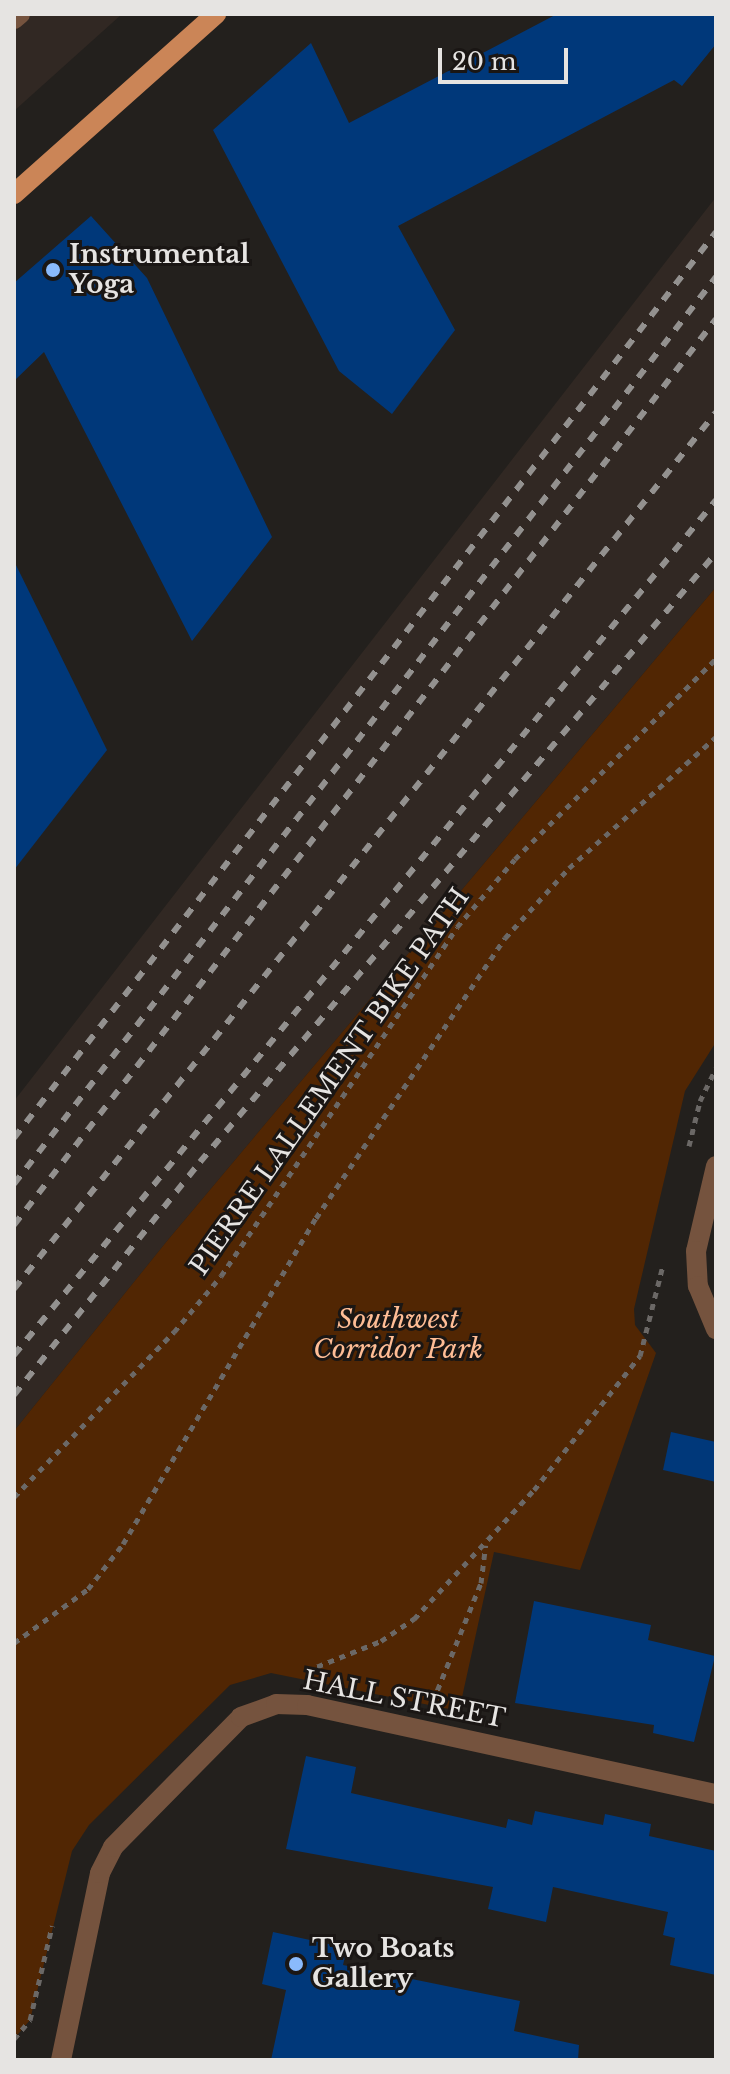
<!DOCTYPE html>
<html>
<head>
<meta charset="utf-8">
<style>
  body { margin:0 }
  #map { position:relative; width:730px; height:2074px; overflow:hidden; background:#23201d; font-family:"Libre Baskerville",serif }
  div>[style] { position:absolute }
  .built>* { inset:0; background:#312823 }
  .green>* { inset:0; background:#512603 }
  .building>* { inset:0; background:#00387a }
  .path>* { height:5px; margin-top:-2.5px; transform-origin:0; background:repeating-linear-gradient(90deg,#6b6866 0 6px,transparent 0 12px) }
  .service>* { height:20px; margin:-10px; padding:0 10px; transform-origin:10px; border-radius:10px; background:#75533e }
  .minor>* { height:20px; margin:-10px; padding:0 10px; transform-origin:10px; border-radius:10px; background:#75533e }
  .primary>* { height:20px; margin:-10px; padding:0 10px; transform-origin:10px; border-radius:10px; background:#cb8557 }
  .rail>* { height:6px; margin-top:-3px; transform-origin:0; background:repeating-linear-gradient(90deg,#93918f 0 10px,transparent 0 20px) }
  .dots>* { width:22px; height:22px; translate:-50% -50%; box-sizing:border-box; border:4px solid #1a1614; border-radius:50% }
  span { translate:-50% -50%; white-space:nowrap; text-align:center; line-height:1.15; -webkit-text-stroke:6px #1a1614; paint-order:stroke }
  .poi-label { font-size:26px; color:#e6e4e2; font-weight:700 }
  .left { translate:0 -50%; text-align:left }
  .street-label { font-size:26px; color:#e6e4e2 }
  .park-label { font-size:26px; color:#ffbd95; font-style:italic }
  .frame { position:absolute; inset:0; border:16px solid #e6e4e2; pointer-events:none }
  .scale { position:absolute; left:438px; top:48px; width:130px; height:36px; box-sizing:border-box; border:4px solid #e6e4e2; border-top:0; padding-left:10px; font-size:24px; line-height:28px; white-space:nowrap; color:#e6e4e2; -webkit-text-stroke:6px #1a1614; paint-order:stroke }
</style>
</head>
<body>
<div id="map">
  <div class="built">
    <div style="clip-path:polygon(14px 14px,122px 14px,14px 111px)"></div>
    <div style="clip-path:polygon(716px 197px,716px 587px,167px 1241px,14px 1431px,14px 1101px)"></div>
  </div>
  <div class="green">
    <div style="clip-path:polygon(716px 587px,716px 1042px,685px 1091px,634px 1309px,635px 1325px,656px 1353px,580px 1570px,494px 1552px,459px 1711px,271px 1673px,230px 1685px,89px 1825px,72px 1851px,30px 2020px,14px 2039px,14px 1431px,167px 1241px)"></div>
  </div>
  <div class="building">
    <div style="clip-path:polygon(557px 14px,716px 14px,716px 44px,682px 86px,674px 80px,398px 226px,455px 330px,392px 414px,339px 371px,213px 130px,311px 43px,349px 123px)"></div>
    <div style="clip-path:polygon(91px 216px,147px 278px,272px 537px,192px 641px,44px 352px,14px 381px,14px 283px)"></div>
    <div style="clip-path:polygon(14px 561px,107px 750px,14px 870px)"></div>
    <div style="clip-path:polygon(671px 1432px,716px 1442px,716px 1482px,663px 1470px)"></div>
    <div style="clip-path:polygon(534px 1601px,651px 1625px,648px 1640px,715px 1656px,694px 1742px,653px 1733px,654px 1725px,515px 1703px)"></div>
    <div style="clip-path:polygon(306px 1756px,356px 1767px,351px 1793px,506px 1828px,508px 1819px,532px 1825px,535px 1811px,603px 1825px,605px 1814px,651px 1824px,649px 1836px,716px 1851px,716px 1975px,670px 1965px,675px 1938px,663px 1935px,668px 1912px,553px 1887px,546px 1922px,488px 1909px,493px 1887px,286px 1849px)"></div>
    <div style="clip-path:polygon(273px 1932px,347px 1948px,343px 1965px,520px 2001px,514px 2031px,579px 2045px,578px 2060px,271px 2060px,286px 1990px,262px 1984px)"></div>
  </div>
  <div class="path">
    <div style="left:689px;top:1146px;width:46px;rotate:-76.3deg"></div>
    <div style="left:700px;top:1101px;width:37px;rotate:-64deg"></div>
    <div style="left:14px;top:1497px;width:230px;rotate:-45.9deg"></div>
    <div style="left:174px;top:1332px;width:73px;rotate:-50deg"></div>
    <div style="left:221px;top:1276px;width:421px;rotate:-55.9deg"></div>
    <div style="left:457px;top:927px;width:89px;rotate:-49.5deg"></div>
    <div style="left:515px;top:859px;width:284px;rotate:-44.9deg"></div>
    <div style="left:14px;top:1643px;width:92px;rotate:-36.1deg"></div>
    <div style="left:88px;top:1589px;width:57px;rotate:-52.1deg"></div>
    <div style="left:123px;top:1544px;width:379px;rotate:-59.4deg"></div>
    <div style="left:316px;top:1218px;width:338px;rotate:-56deg"></div>
    <div style="left:505px;top:938px;width:95px;rotate:-47.6deg"></div>
    <div style="left:569px;top:868px;width:197px;rotate:-41.7deg"></div>
    <div style="left:306px;top:1671px;width:81px;rotate:-21.8deg"></div>
    <div style="left:381px;top:1641px;width:40px;rotate:-34deg"></div>
    <div style="left:414px;top:1619px;width:176px;rotate:-47.1deg"></div>
    <div style="left:534px;top:1490px;width:171px;rotate:-51.7deg"></div>
    <div style="left:640px;top:1356px;width:94px;rotate:-75.8deg"></div>
    <div style="left:433px;top:1701px;width:127px;rotate:-67.9deg"></div>
    <div style="left:481px;top:1583px;width:38px;rotate:-83deg"></div>
    <div style="left:14px;top:2039px;width:25px;rotate:-50deg"></div>
    <div style="left:30px;top:2020px;width:97px;rotate:-76.8deg"></div>
  </div>
  <div class="service">
    <div style="left:14px;top:19px;width:8px;rotate:-40deg"></div>
  </div>
  <div class="minor">
    <div style="left:716px;top:1166px;width:87px;rotate:103.2deg"></div>
    <div style="left:696px;top:1251px;width:35px;rotate:87deg"></div>
    <div style="left:698px;top:1286px;width:47px;rotate:67.3deg"></div>
    <div style="left:61px;top:2060px;width:191px;rotate:-78.2deg"></div>
    <div style="left:100px;top:1873px;width:29px;rotate:-63deg"></div>
    <div style="left:113px;top:1847px;width:182px;rotate:-45.4deg"></div>
    <div style="left:241px;top:1717px;width:37px;rotate:-20deg"></div>
    <div style="left:276px;top:1704px;width:31px;rotate:2deg"></div>
    <div style="left:307px;top:1705px;width:419px;rotate:12.3deg"></div>
  </div>
  <div class="primary">
    <div style="left:14px;top:194px;width:271px;rotate:-41.7deg"></div>
  </div>
  <div class="rail">
    <div style="left:14px;top:1138px;width:1146px;rotate:-52.23deg"></div>
    <div style="left:14px;top:1184px;width:1147px;rotate:-52.26deg"></div>
    <div style="left:14px;top:1225px;width:1146px;rotate:-52.23deg"></div>
    <div style="left:14px;top:1289px;width:1123px;rotate:-51.32deg"></div>
    <div style="left:14px;top:1355px;width:1106px;rotate:-50.61deg"></div>
    <div style="left:14px;top:1395px;width:298px;rotate:-51.4deg"></div>
    <div style="left:200px;top:1162px;width:798px;rotate:-49.73deg"></div>
  </div>
  <div class="dots">
    <div style="left:53px;top:270px;background:#8abafc"></div>
    <div style="left:296px;top:1964px;background:#8abafc"></div>
  </div>
  <div class="poi-label">
    <span class="left" style="left:69px;top:270px">Instrumental<br>Yoga</span>
    <span class="left" style="left:312px;top:1964px">Two Boats<br>Gallery</span>
  </div>
  <div class="street-label">
    <span style="left:330px;top:1082px;rotate:-55deg">PIERRE LALLEMENT BIKE PATH</span>
    <span style="left:404px;top:1700px;rotate:11deg">HALL STREET</span>
  </div>
  <div class="park-label">
    <span style="left:398px;top:1335px">Southwest<br>Corridor Park</span>
  </div>
  <div class="frame"></div>
  <div class="scale">20 m</div>
</div>
</body>
</html>
